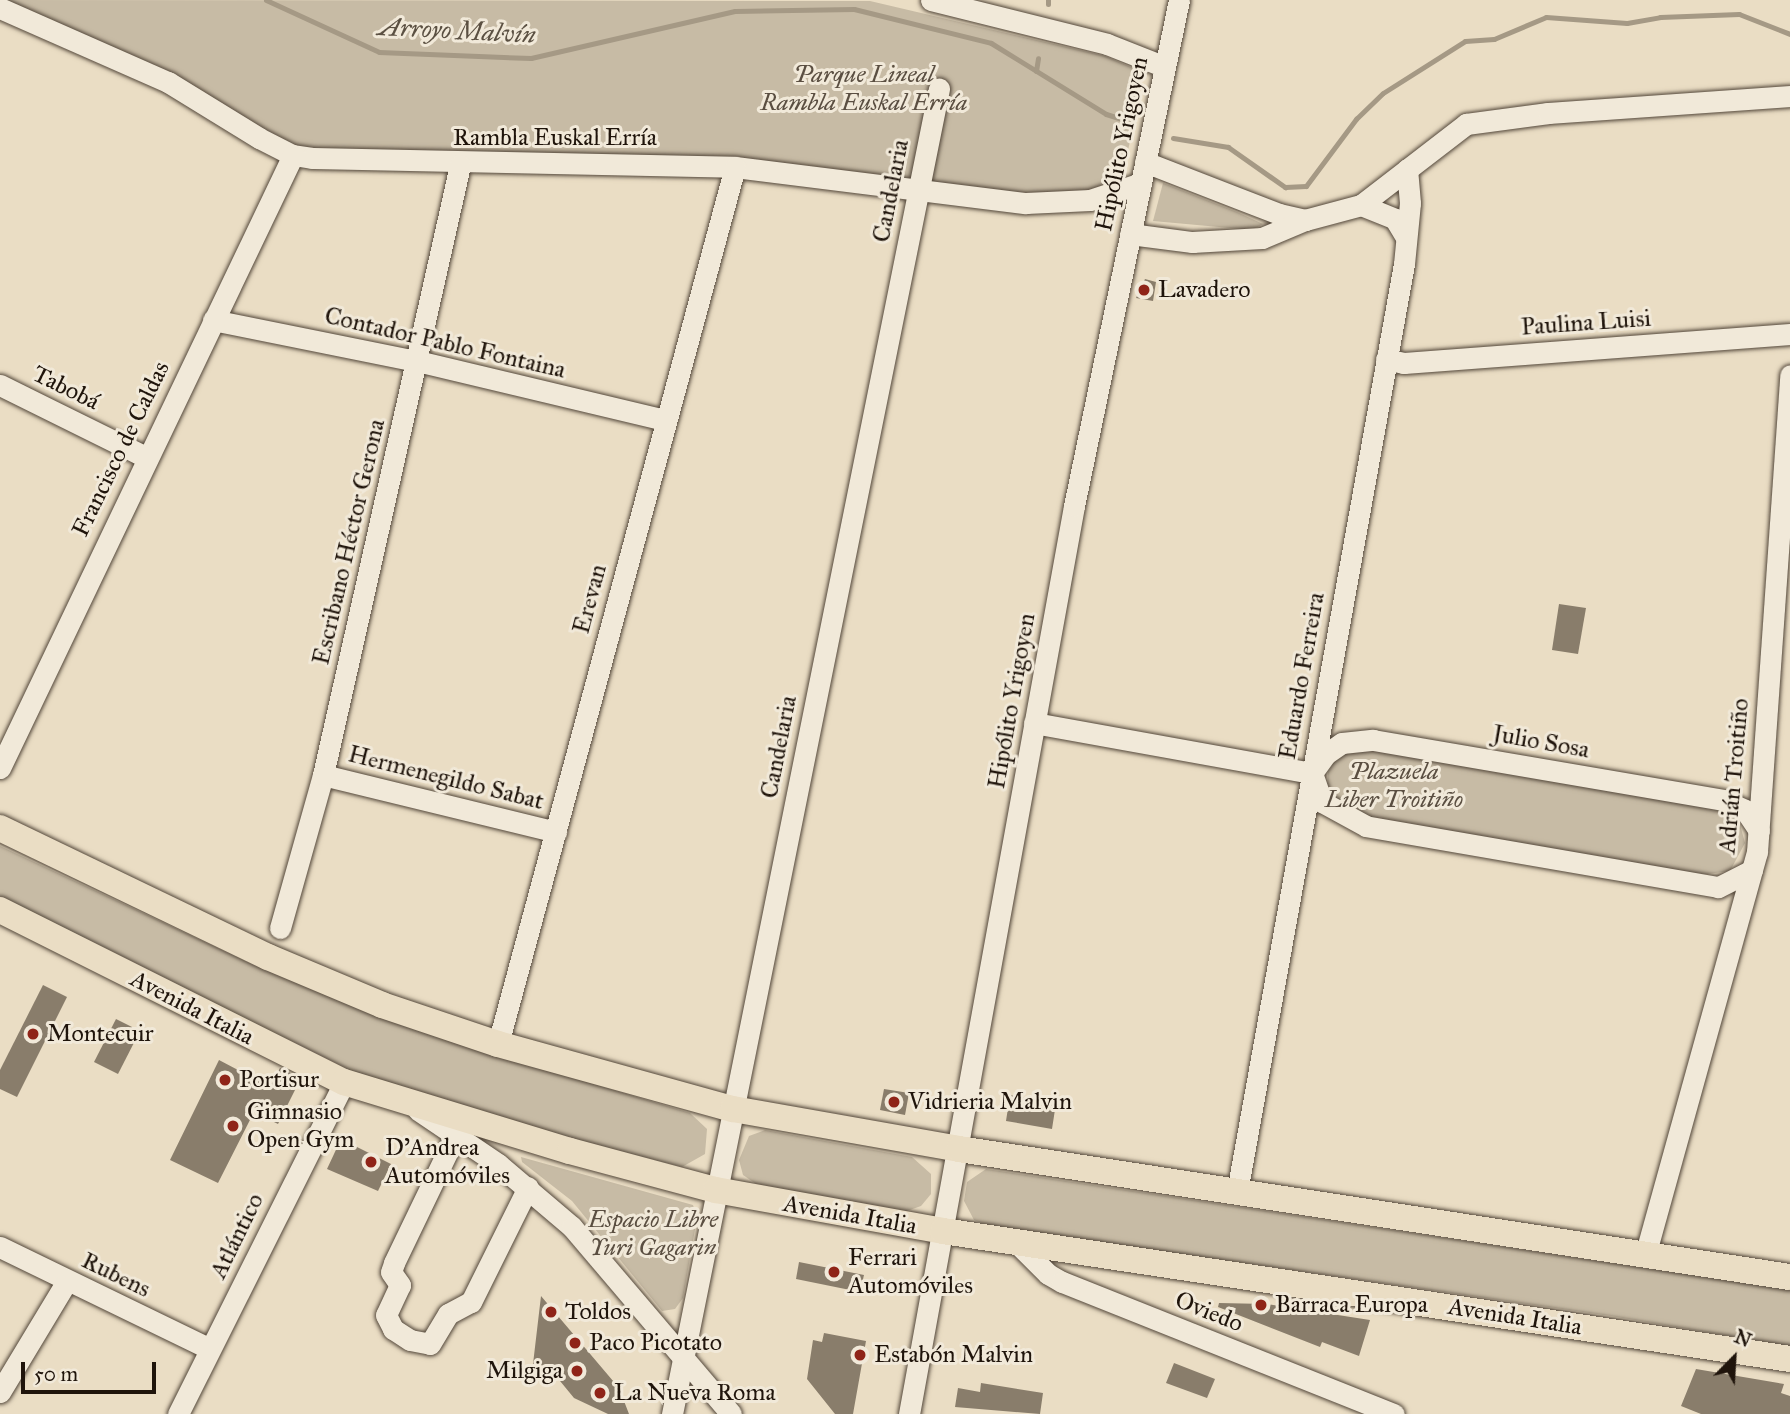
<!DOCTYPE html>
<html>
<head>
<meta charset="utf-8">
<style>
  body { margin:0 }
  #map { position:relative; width:1790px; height:1414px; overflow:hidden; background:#eaddc4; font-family:"IM FELL Great Primer",serif }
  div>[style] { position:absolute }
  .green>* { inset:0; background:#c7bba5 }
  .stream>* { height:5px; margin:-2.5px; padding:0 2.5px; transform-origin:2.5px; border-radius:2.5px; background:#a59985 }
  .building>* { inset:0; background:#897d6b }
  .roads { filter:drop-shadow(0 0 2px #524639) drop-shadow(0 0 2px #524639) }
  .minor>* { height:21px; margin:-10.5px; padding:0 10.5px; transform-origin:10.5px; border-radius:10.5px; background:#f1e9d9 }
  .major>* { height:26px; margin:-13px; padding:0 13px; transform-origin:13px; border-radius:13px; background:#eaddc4 }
  .dots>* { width:19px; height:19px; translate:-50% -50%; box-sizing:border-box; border:4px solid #f1e9d9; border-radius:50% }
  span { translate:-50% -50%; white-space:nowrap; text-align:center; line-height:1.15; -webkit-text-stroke:6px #f1e9d9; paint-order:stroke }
  .park-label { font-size:24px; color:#5a4e41; font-style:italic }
  .street-label { font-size:24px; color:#1f140b }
  .poi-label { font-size:24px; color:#1f140b }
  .left { translate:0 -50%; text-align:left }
  .right { translate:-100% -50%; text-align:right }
  .water-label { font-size:26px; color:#5b5042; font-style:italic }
  .north { position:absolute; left:1699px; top:1323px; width:70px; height:70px; -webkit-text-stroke:5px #f1e9d9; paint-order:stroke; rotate:24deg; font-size:19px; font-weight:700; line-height:28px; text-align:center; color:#1f140b }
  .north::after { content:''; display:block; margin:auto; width:24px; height:32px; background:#1f140b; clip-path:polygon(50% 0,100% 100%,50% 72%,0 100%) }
  .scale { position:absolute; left:21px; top:1362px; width:135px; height:32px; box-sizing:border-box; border:4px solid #1f140b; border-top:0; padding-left:9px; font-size:21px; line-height:24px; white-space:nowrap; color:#1f140b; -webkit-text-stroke:5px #f1e9d9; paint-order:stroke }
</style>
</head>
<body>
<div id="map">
  <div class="green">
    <div style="clip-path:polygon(1px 0,870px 1px,1105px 56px,1133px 68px,1141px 96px,1121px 179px,1079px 193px,999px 192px,310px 149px,282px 142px,157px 67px)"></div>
    <div style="clip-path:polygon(1163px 183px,1237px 212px,1263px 224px,1252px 230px,1153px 221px)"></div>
    <div style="clip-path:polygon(1354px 744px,1708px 805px,1739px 821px,1745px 843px,1730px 871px,1700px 875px,1346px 813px,1327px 792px,1328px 772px,1339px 753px)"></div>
    <div style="clip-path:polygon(0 846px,258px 967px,418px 1031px,690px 1113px,707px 1129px,705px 1154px,682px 1167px,543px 1131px,349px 1070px,0 896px)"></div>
    <div style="clip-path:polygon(765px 1130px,912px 1157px,931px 1174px,931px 1194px,921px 1206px,904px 1212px,759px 1186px,743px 1175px,739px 1160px,749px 1136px)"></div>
    <div style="clip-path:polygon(521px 1157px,693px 1205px,697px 1218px,683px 1298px,675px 1309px,662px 1311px,572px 1201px,522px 1162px)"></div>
    <div style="clip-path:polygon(986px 1169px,1790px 1290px,1790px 1346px,1611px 1316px,989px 1226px,974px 1220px,964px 1201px,967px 1182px)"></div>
  </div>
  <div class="stream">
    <div style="left:266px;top:0;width:124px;rotate:24.7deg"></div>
    <div style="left:379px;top:52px;width:152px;rotate:2.3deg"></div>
    <div style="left:531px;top:58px;width:209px;rotate:-13deg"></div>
    <div style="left:735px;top:11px;width:119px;rotate:-1deg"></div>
    <div style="left:854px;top:9px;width:141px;rotate:13.9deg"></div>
    <div style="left:991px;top:43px;width:135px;rotate:31.7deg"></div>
    <div style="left:1106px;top:114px;width:25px;rotate:18deg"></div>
    <div style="left:1048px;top:4px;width:4px;rotate:-90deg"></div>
    <div style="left:1036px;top:71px;width:13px;rotate:-81deg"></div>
    <div style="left:1173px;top:138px;width:56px;rotate:9.3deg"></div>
    <div style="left:1228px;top:147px;width:70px;rotate:35.1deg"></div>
    <div style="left:1285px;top:187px;width:21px;rotate:-3deg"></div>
    <div style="left:1306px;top:186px;width:84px;rotate:-53.3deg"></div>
    <div style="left:1356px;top:119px;width:37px;rotate:-44deg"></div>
    <div style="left:1383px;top:93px;width:97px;rotate:-32.4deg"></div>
    <div style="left:1465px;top:41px;width:29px;rotate:-4deg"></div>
    <div style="left:1494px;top:39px;width:56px;rotate:-22.9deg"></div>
    <div style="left:1546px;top:17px;width:81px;rotate:4.2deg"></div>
    <div style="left:1627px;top:23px;width:34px;rotate:-10deg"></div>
    <div style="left:1660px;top:17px;width:79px;rotate:-2.2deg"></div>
    <div style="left:1739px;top:14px;width:55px;rotate:21.4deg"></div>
  </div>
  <div class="building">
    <div style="clip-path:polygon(1145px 279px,1156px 282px,1153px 301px,1136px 298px)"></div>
    <div style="clip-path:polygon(1559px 604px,1586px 608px,1578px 654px,1552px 650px)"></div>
    <div style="clip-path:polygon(43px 985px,67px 997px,17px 1097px,0 1089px,0 1070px)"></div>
    <div style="clip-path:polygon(116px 1019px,140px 1031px,118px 1074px,94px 1062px)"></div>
    <div style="clip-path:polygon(219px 1060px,270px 1087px,280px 1068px,301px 1078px,278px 1124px,254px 1112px,218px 1183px,170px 1160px)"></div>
    <div style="clip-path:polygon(884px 1089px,909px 1093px,905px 1115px,880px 1110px)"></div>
    <div style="clip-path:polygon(1010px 1095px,1056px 1103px,1052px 1129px,1006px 1121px)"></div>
    <div style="clip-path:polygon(341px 1139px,391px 1164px,378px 1191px,327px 1169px)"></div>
    <div style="clip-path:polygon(799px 1262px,864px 1275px,860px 1292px,796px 1279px)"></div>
    <div style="clip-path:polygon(541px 1296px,619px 1388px,629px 1414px,608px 1414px,574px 1398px,551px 1370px,544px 1376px,533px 1364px)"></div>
    <div style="clip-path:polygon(1219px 1303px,1266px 1304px,1370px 1320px,1359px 1356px,1322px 1342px,1320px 1347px,1218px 1307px)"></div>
    <div style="clip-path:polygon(824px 1333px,866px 1341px,853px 1414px,835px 1414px,807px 1379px,813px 1340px,822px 1342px)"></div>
    <div style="clip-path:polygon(1174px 1363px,1215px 1379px,1207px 1398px,1166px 1383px)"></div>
    <div style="clip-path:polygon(1696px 1369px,1784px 1384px,1781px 1393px,1790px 1396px,1790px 1414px,1701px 1414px,1681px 1406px)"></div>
    <div style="clip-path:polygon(981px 1383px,1043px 1393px,1040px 1414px,955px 1407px,958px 1388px,980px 1392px)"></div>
  </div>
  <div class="roads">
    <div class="minor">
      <div style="left:931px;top:0;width:181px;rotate:14deg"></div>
      <div style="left:1107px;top:44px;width:62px;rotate:21.6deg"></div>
      <div style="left:0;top:8px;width:184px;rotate:23.8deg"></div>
      <div style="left:168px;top:82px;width:107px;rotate:31.6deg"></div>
      <div style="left:259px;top:138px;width:38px;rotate:27deg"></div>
      <div style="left:293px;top:155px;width:19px;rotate:9deg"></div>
      <div style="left:312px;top:158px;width:423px;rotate:1.2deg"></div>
      <div style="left:735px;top:167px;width:293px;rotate:7.1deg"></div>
      <div style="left:1026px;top:203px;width:64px;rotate:-2.7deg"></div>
      <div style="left:1090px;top:200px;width:54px;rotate:-18.4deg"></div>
      <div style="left:1145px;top:162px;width:144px;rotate:21.2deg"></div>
      <div style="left:1279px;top:214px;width:27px;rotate:13deg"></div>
      <div style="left:1305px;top:220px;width:58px;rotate:-15deg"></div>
      <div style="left:1361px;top:205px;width:133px;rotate:-37.6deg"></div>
      <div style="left:1466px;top:124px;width:83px;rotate:-7.6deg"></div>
      <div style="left:1548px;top:113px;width:243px;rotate:-4deg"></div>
      <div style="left:1361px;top:205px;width:37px;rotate:22deg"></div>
      <div style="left:1395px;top:219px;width:21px;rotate:59deg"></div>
      <div style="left:1130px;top:234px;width:63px;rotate:7.4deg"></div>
      <div style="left:1192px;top:242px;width:70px;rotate:-3.3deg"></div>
      <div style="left:1262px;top:238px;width:47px;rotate:-22.7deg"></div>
      <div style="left:213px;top:320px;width:208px;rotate:11.4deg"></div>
      <div style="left:417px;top:361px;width:254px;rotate:13.4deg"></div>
      <div style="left:1386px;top:359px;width:18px;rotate:13deg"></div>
      <div style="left:1404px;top:363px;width:387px;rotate:-4.3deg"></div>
      <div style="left:0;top:385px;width:163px;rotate:26.3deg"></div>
      <div style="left:1034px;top:723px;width:282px;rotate:10.2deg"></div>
      <div style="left:0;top:768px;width:679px;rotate:-64.45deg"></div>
      <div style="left:323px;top:775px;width:240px;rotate:13.7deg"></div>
      <div style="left:1752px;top:870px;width:38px;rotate:153deg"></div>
      <div style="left:1718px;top:887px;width:357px;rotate:-170.2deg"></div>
      <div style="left:1366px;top:826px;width:50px;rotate:-151.4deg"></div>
      <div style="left:1322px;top:802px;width:31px;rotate:-109deg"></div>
      <div style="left:1312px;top:773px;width:24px;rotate:-54deg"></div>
      <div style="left:1326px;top:754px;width:19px;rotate:-35deg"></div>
      <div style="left:1342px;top:743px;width:31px;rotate:-6deg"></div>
      <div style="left:1373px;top:740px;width:355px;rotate:9.7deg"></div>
      <div style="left:1723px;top:800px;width:24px;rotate:24deg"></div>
      <div style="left:1745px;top:810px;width:25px;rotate:56deg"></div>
      <div style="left:280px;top:928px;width:159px;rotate:-74.3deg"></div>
      <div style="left:323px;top:775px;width:625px;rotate:-77.34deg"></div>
      <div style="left:498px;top:1044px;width:908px;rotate:-74.88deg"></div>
      <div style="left:418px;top:1110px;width:97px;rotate:34deg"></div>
      <div style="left:498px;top:1164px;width:97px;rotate:40.4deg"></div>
      <div style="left:572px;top:1227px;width:245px;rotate:49.6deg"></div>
      <div style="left:456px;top:1134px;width:143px;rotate:115.7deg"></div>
      <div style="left:394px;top:1263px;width:9px;rotate:108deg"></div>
      <div style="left:391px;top:1272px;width:16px;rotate:55deg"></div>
      <div style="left:400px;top:1285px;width:33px;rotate:115deg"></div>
      <div style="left:386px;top:1315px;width:16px;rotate:63deg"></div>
      <div style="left:393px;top:1329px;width:20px;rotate:33deg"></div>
      <div style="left:410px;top:1340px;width:20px;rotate:11deg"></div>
      <div style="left:430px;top:1344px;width:35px;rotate:-59deg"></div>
      <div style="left:448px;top:1314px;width:26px;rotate:-28deg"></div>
      <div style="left:471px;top:1302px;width:128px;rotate:-63.6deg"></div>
      <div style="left:1237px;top:1192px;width:943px;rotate:-79.8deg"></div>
      <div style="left:1404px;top:264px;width:61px;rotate:-84.4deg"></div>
      <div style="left:1410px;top:203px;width:34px;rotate:-95deg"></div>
      <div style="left:1016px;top:1242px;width:45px;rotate:45deg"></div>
      <div style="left:1048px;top:1274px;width:16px;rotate:30deg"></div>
      <div style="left:1062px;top:1282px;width:357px;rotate:21.7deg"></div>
      <div style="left:0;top:1247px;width:233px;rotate:25.9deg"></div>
      <div style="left:1646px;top:1252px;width:415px;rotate:-74.5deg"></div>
      <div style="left:1757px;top:852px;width:478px;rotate:-86deg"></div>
      <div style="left:0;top:1392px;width:130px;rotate:-58.9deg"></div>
      <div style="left:178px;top:1414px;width:371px;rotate:-63.4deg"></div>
      <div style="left:672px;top:1414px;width:1352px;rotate:-78.61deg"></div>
      <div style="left:909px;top:1414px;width:923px;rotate:-79.7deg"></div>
      <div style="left:1074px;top:506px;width:517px;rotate:-78.28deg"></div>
    </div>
    <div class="major">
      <div style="left:0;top:828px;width:297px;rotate:25.7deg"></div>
      <div style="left:268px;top:957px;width:124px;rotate:22.8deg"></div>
      <div style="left:382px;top:1005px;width:122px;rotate:18.6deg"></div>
      <div style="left:498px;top:1044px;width:244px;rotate:15.5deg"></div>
      <div style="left:733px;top:1109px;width:230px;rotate:10deg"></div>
      <div style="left:959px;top:1149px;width:841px;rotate:8.76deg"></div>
      <div style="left:0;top:910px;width:385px;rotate:26.6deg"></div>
      <div style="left:344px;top:1082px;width:236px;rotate:17deg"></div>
      <div style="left:570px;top:1151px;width:151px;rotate:15deg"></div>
      <div style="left:716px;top:1190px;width:231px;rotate:10.2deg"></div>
      <div style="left:943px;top:1231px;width:857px;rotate:8.59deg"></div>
    </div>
  </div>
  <div class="dots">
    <div style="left:1144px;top:290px;background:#8f2418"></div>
    <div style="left:33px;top:1034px;background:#8f2418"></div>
    <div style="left:225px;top:1080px;background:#8f2418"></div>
    <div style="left:894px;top:1102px;background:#8f2418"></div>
    <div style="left:233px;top:1126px;background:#8f2418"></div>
    <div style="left:371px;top:1162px;background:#8f2418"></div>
    <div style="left:834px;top:1272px;background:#8f2418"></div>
    <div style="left:1261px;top:1305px;background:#8f2418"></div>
    <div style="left:551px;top:1312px;background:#8f2418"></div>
    <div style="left:575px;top:1343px;background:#8f2418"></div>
    <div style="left:860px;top:1355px;background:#8f2418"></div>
    <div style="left:577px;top:1371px;background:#8f2418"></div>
    <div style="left:600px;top:1393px;background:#8f2418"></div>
  </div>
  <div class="park-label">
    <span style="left:864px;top:89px">Parque Lineal<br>Rambla Euskal Erría</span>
    <span style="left:1394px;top:786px">Plazuela<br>Liber Troitiño</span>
    <span style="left:653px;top:1234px">Espacio Libre<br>Yuri Gagarin</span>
  </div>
  <div class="street-label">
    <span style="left:555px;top:138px">Rambla Euskal Erría</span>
    <span style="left:1122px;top:144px;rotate:-78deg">Hipólito Yrigoyen</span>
    <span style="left:891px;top:191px;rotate:-79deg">Candelaria</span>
    <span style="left:1586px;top:323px;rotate:-4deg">Paulina Luisi</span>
    <span style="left:445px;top:343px;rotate:13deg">Contador Pablo Fontaina</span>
    <span style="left:66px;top:388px;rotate:26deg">Tabobá</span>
    <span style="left:121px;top:449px;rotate:-64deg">Francisco de Caldas</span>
    <span style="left:349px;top:542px;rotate:-77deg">Escribano Héctor Gerona</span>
    <span style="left:590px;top:599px;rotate:-75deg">Erevan</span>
    <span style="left:1302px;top:676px;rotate:-80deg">Eduardo Ferreira</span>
    <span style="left:1012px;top:701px;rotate:-80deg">Hipólito Yrigoyen</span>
    <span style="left:1541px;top:742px;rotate:10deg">Julio Sosa</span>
    <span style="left:779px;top:747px;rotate:-79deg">Candelaria</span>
    <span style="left:1734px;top:776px;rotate:-85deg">Adrián Troitiño</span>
    <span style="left:446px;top:778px;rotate:14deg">Hermenegildo Sabat</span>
    <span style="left:192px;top:1008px;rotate:27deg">Avenida Italia</span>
    <span style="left:850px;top:1215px;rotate:10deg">Avenida Italia</span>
    <span style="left:237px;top:1236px;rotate:-64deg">Atlántico</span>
    <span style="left:116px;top:1275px;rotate:26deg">Rubens</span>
    <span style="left:1209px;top:1312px;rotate:22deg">Oviedo</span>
    <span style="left:1515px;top:1317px;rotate:9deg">Avenida Italia</span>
  </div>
  <div class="poi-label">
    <span class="left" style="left:1158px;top:290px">Lavadero</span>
    <span class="left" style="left:47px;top:1034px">Montecuir</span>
    <span class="left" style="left:239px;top:1080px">Portisur</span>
    <span class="left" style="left:908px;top:1102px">Vidrieria Malvin</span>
    <span class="left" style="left:247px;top:1126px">Gimnasio<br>Open Gym</span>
    <span class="left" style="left:385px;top:1162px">D'Andrea<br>Automóviles</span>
    <span class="left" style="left:848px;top:1272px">Ferrari<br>Automóviles</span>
    <span class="left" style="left:1275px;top:1305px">Barraca Europa</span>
    <span class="left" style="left:565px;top:1312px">Toldos</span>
    <span class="left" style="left:589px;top:1343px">Paco Picotato</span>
    <span class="left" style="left:874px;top:1355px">Estabón Malvin</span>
    <span class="right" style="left:563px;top:1371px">Milgiga</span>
    <span class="left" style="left:614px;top:1393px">La Nueva Roma</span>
  </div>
  <div class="water-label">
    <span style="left:457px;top:31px;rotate:3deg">Arroyo Malvín</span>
  </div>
  <div class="north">N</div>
  <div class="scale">50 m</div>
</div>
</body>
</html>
